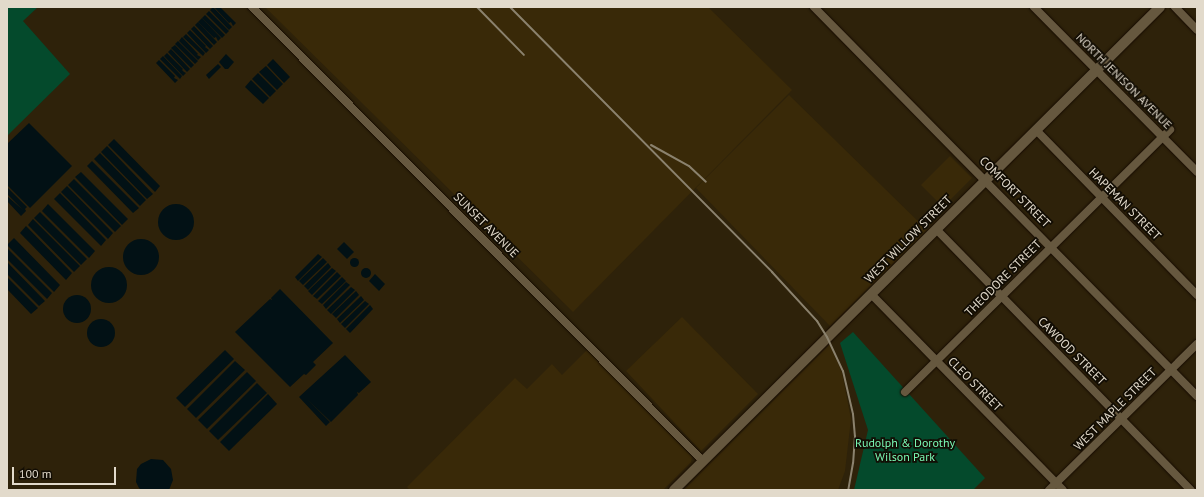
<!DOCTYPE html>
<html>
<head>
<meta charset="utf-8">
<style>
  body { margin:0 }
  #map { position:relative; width:1204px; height:497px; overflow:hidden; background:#2e220a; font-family:"PT Sans",sans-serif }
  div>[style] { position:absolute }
  .built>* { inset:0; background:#392908 }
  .green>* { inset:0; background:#044a2c }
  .water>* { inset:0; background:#021115 }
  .round { border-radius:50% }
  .roads { filter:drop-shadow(0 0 1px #160b00) drop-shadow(0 0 1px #160b00) }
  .minor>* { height:8px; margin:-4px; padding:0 4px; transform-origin:4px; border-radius:4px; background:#66583f }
  .tertiary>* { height:10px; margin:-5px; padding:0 5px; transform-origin:5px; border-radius:5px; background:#66583f }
  .rail>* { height:2px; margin:-1px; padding:0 1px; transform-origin:1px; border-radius:1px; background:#8b826e }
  span { translate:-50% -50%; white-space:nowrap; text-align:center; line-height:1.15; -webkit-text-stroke:3.5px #120d04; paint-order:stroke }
  .street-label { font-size:12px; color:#e2dacb }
  .park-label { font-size:12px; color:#7afab5 }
  .frame { position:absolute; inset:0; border:8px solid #e2dacb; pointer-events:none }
  .scale { position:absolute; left:12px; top:467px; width:104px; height:18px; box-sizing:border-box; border:2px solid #e2dacb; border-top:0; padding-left:5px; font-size:12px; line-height:14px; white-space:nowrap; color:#e2dacb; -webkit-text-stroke:3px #120d04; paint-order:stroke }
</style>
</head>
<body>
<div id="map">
  <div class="built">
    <div style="clip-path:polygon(265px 7px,708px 7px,792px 90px,573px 312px)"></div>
    <div style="clip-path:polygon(789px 95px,927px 230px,830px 326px,696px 188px)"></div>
    <div style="clip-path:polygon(950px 156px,972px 178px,943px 207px,921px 185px)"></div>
    <div style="clip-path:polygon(682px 317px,758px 394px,701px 451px,626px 371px)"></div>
    <div style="clip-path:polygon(830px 344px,842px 373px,851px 419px,845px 471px,838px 490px,684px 490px)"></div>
    <div style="clip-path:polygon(587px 350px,692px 457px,691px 462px,663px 490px,410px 490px,407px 487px,515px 378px,527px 389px,552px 364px,562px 375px)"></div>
  </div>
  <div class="green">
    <div style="clip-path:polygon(7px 7px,38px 7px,23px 21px,70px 74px,7px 136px)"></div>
    <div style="clip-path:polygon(853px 332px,985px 478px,973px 490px,854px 490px,868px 430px,840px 343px)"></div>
  </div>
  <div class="water">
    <div style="clip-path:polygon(213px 7px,232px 27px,229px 30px,210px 10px)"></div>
    <div style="clip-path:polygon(214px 7px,220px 7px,236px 23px,233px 26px,231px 22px,229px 23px)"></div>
    <div style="clip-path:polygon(209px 11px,229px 31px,226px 34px,206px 14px)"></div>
    <div style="clip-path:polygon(205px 15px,225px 35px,222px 38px,202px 18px)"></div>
    <div style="clip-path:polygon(202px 18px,221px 38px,218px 41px,216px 37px,214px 38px,198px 22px)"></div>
    <div style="clip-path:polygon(198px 22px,217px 42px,214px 45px,195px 25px)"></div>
    <div style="clip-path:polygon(194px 26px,213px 46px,210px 49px,191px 29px)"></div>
    <div style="clip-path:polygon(190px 30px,206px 46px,205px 47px,209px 50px,206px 53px,187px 33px)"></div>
    <div style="clip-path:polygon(186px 34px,205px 53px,203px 56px,183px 37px)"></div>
    <div style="clip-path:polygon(182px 37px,198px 54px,197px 55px,201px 57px,198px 60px,179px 41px)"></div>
    <div style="clip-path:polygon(178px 41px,198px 61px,195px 64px,175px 44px)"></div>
    <div style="clip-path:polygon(175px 45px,194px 65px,191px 68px,171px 48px)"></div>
    <div style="clip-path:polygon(171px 49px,190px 69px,187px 72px,168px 52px)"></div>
    <div style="clip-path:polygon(167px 53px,183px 69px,182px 70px,184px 72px,186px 73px,183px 76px,164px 56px)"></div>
    <div style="clip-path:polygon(226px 54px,234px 62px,228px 69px,225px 69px,219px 62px)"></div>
    <div style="clip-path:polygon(163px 56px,182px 76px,180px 79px,160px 59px)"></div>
    <div style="clip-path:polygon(273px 59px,290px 77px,284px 83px,267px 65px)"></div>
    <div style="clip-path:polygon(159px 60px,175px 76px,174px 78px,178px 80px,175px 83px,156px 63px)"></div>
    <div style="clip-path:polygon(218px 64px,221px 67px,209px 79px,206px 75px)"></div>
    <div style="clip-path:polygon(266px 66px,283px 84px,277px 90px,259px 72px)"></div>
    <div style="clip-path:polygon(258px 73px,276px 91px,270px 97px,252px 79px)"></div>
    <div style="clip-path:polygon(251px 80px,269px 98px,263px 104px,245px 87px)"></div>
    <div style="clip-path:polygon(29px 123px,72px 166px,30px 208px,7px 185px,7px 144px)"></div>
    <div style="clip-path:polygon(114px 139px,160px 186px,155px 192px,108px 145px)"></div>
    <div style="clip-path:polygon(107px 146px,153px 194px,147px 199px,101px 152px)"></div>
    <div style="clip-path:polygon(100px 153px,146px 200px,140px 206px,94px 159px)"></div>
    <div style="clip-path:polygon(92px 161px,139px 208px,133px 213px,87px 166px)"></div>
    <div style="clip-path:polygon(81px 172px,128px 219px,122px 225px,75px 177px)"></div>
    <div style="clip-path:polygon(74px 179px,121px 226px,115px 232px,68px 185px)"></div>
    <div style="clip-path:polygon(67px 186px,113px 233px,108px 239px,61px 192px)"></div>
    <div style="clip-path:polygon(7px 187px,27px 207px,25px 209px,26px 211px,21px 216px,7px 201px,7px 196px,23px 210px,7px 194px)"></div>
    <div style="clip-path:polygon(60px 193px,106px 240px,101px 246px,54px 199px)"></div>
    <div style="clip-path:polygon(48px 204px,95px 251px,89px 258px,42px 211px)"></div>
    <div class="round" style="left:158px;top:204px;width:36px;height:36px"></div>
    <div style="clip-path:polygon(40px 212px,87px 259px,81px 265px,34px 218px)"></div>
    <div style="clip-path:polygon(33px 219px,80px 266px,74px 272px,28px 225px)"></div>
    <div style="clip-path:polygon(26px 226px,72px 273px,66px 280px,20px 233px)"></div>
    <div style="clip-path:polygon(14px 238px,60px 285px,54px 292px,7px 245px)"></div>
    <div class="round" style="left:123px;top:239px;width:36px;height:36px"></div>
    <div style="clip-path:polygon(344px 242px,354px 252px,347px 259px,337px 249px)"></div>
    <div style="clip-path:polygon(7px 248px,52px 293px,47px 299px,7px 259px)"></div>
    <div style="clip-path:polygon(318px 254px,322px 257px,298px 281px,295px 277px)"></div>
    <div class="round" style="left:349.5px;top:257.5px;width:9px;height:9px"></div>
    <div style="clip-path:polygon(323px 258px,327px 262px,303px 285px,299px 281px)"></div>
    <div style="clip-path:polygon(7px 262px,45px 301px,39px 306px,7px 274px)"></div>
    <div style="clip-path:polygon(328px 263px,331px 267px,308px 290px,304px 286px)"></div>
    <div class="round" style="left:91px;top:267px;width:36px;height:36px"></div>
    <div class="round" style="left:361px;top:268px;width:10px;height:10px"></div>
    <div style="clip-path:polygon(332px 268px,336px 271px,312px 295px,308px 291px)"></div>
    <div style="clip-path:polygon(337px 272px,341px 276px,317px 299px,313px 296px)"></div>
    <div style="clip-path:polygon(375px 274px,385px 284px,379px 291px,369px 281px)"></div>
    <div style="clip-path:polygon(7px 277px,38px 308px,31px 314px,7px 289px)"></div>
    <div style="clip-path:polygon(342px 277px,346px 281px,322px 304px,318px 301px)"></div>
    <div style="clip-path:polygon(346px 282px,350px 285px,326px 309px,323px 305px)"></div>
    <div style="clip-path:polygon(351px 287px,355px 290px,331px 314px,327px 310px)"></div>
    <div style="clip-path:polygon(280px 289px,333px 343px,313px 362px,316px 365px,306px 375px,304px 374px,290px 387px,235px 332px,270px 299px,272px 300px,271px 298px)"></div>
    <div style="clip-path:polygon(356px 291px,359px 295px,336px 318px,332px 314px)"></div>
    <div class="round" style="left:63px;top:295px;width:28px;height:28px"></div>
    <div style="clip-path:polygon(361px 296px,364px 300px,340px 323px,337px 319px)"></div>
    <div style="clip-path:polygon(365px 301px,369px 304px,345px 328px,341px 324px)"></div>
    <div style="clip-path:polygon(370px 305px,373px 309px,350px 333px,346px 329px)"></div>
    <div class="round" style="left:87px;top:319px;width:28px;height:28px"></div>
    <div style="clip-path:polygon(225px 350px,234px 359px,185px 407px,176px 398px)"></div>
    <div style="clip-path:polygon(345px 355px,371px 382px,359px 393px,357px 392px,358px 395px,331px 422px,307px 399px,330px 422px,326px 426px,299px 397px)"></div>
    <div style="clip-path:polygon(235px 361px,245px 370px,196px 418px,187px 409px)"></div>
    <div style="clip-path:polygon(247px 372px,256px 381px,207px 429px,198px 420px)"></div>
    <div style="clip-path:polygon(257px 383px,267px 393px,218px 440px,209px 431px)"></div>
    <div style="clip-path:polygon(268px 394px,277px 404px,229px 451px,220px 442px)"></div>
    <div style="clip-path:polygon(151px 459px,163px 460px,171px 469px,173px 480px,169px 490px,141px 490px,139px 488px,136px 482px,137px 469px,141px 464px)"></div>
  </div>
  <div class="roads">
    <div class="minor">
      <div style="left:252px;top:7px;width:640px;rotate:45.19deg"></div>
      <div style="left:814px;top:7px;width:546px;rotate:45.45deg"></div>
      <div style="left:1034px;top:7px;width:232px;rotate:45.3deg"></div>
      <div style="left:1175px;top:7px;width:32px;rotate:46deg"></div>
      <div style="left:1036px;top:130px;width:231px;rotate:45.7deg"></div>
      <div style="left:936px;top:229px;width:365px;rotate:45.7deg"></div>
      <div style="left:871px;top:294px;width:274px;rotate:45.6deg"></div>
      <div style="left:905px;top:392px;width:373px;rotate:-44.7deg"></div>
      <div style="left:1049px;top:490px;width:208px;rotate:-44.6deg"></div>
    </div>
    <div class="tertiary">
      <div style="left:674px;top:490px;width:685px;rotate:-44.82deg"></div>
    </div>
  </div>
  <div class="rail">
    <div style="left:477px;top:7px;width:67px;rotate:45.6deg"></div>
    <div style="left:510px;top:7px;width:373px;rotate:45.3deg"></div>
    <div style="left:772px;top:272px;width:67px;rotate:47.4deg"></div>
    <div style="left:817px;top:321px;width:19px;rotate:58deg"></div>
    <div style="left:827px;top:337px;width:38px;rotate:65deg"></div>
    <div style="left:843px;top:371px;width:44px;rotate:76.9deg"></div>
    <div style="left:853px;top:414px;width:22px;rotate:85deg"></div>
    <div style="left:855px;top:436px;width:27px;rotate:94deg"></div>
    <div style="left:853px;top:463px;width:27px;rotate:100deg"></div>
    <div style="left:651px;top:145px;width:43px;rotate:28.9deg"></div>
    <div style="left:689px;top:166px;width:23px;rotate:43deg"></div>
  </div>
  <div class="street-label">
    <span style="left:1124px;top:81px;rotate:45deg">NORTH JENISON AVENUE</span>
    <span style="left:1015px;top:192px;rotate:45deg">COMFORT STREET</span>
    <span style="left:1125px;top:204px;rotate:45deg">HAPEMAN STREET</span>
    <span style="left:486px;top:225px;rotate:45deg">SUNSET AVENUE</span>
    <span style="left:908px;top:239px;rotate:-45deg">WEST WILLOW STREET</span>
    <span style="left:1003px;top:278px;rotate:-45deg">THEODORE STREET</span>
    <span style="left:1072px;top:351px;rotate:45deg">CAWOOD STREET</span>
    <span style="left:975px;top:384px;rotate:45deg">CLEO STREET</span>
    <span style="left:1115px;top:409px;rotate:-45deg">WEST MAPLE STREET</span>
  </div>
  <div class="park-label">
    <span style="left:905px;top:450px">Rudolph &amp; Dorothy<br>Wilson Park</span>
  </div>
  <div class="frame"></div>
  <div class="scale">100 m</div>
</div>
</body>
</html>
